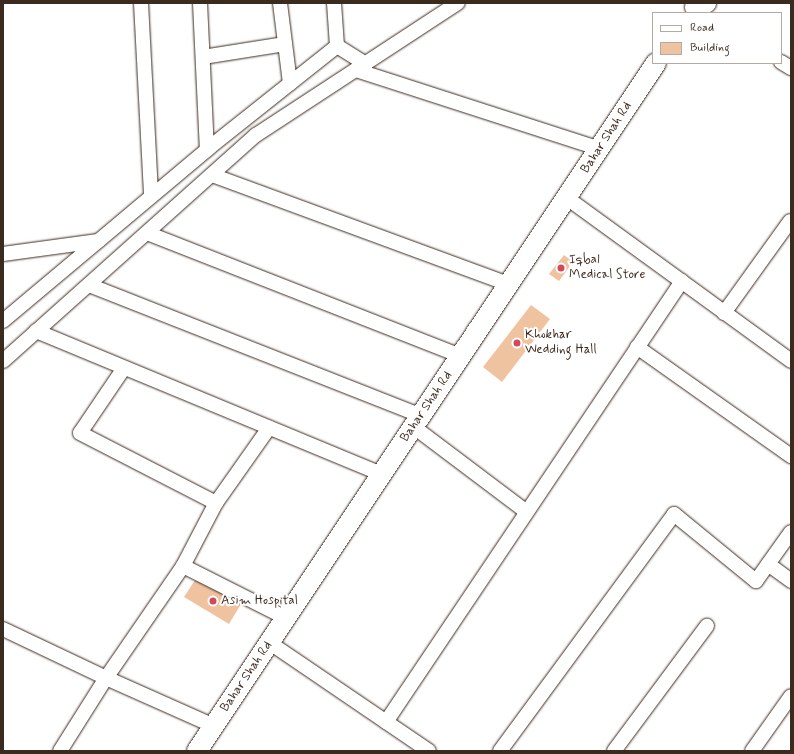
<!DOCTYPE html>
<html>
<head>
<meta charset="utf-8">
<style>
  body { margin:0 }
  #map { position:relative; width:794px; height:754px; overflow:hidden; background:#fff; font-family:Mynerve,sans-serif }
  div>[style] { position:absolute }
  .building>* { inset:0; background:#f0c3a0 }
  .roads { filter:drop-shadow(0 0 1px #3b2a1e) drop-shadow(0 0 1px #3b2a1e) }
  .minor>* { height:14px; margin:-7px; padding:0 7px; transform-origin:7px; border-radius:7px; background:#fff }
  .secondary>* { height:20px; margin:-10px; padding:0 10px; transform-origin:10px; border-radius:10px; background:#fff }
  .dots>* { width:11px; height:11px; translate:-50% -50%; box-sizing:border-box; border:2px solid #fff; border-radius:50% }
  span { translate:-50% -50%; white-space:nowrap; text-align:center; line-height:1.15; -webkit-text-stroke:4px #fff; paint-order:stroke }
  .street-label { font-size:13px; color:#3b2a1e }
  .poi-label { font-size:13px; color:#3b2a1e }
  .left { translate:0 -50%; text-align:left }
  .frame { position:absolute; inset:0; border:4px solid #3b2a1e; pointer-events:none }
  .legend { position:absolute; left:652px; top:12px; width:130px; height:52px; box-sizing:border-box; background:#fff; border:1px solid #b1aaa5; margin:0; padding:5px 7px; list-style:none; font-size:12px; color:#3b2a1e }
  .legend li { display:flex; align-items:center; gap:8px; height:20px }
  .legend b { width:20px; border:1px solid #b1aaa5 }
</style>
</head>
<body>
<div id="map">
  <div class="building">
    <div style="clip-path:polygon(564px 255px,573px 262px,559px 281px,549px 274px)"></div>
    <div style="clip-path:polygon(531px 305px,550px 319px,502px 382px,483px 367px)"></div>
    <div style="clip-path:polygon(197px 577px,241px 604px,229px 624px,184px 597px)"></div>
  </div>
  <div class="roads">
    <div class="minor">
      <div style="left:141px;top:3px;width:193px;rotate:87deg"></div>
      <div style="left:200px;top:3px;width:147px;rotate:87.3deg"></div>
      <div style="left:280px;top:3px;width:81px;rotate:82.9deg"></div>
      <div style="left:334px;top:3px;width:43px;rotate:86deg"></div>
      <div style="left:203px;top:57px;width:83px;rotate:-9deg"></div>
      <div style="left:781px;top:62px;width:12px;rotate:31deg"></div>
      <div style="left:356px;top:70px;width:256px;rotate:17.9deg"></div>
      <div style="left:212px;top:175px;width:316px;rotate:20.2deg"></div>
      <div style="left:567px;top:198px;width:277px;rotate:36deg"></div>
      <div style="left:147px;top:233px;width:337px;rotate:21.4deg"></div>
      <div style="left:3px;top:254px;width:96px;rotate:-7.8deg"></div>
      <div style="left:89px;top:285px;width:357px;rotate:21.5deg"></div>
      <div style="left:724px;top:313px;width:113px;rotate:-54.3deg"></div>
      <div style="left:3px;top:321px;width:270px;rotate:-40deg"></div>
      <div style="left:210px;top:147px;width:162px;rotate:-38.5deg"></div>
      <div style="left:337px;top:46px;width:34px;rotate:32deg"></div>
      <div style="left:36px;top:331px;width:374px;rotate:22.5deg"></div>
      <div style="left:637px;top:347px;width:189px;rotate:35.3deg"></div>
      <div style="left:3px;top:361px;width:339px;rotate:-41.8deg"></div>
      <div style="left:256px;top:135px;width:241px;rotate:-33.2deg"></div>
      <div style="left:124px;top:368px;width:78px;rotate:124.1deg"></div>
      <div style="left:80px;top:433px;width:153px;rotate:27.2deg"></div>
      <div style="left:414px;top:427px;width:141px;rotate:37deg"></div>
      <div style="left:768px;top:564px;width:29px;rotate:36deg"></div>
      <div style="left:183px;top:566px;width:71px;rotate:-62.4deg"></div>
      <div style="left:216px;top:503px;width:92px;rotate:-54.8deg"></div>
      <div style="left:3px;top:629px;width:114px;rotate:25.4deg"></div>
      <div style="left:106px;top:678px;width:86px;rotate:122.2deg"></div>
      <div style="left:270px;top:643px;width:192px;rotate:34.2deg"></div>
      <div style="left:386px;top:722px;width:531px;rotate:-56.13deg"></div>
      <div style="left:214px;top:726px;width:118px;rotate:-156deg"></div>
      <div style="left:106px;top:678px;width:136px;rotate:-55.5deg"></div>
      <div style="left:183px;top:566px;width:115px;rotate:26.8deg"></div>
      <div style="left:500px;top:751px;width:294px;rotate:-53.7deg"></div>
      <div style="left:674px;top:514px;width:106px;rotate:39.3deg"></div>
      <div style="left:756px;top:581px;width:60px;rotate:-54.5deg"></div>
      <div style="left:614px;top:751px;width:156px;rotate:-53.4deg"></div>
      <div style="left:752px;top:751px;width:67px;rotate:-54.7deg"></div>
    </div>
    <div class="secondary">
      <div style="left:695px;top:7px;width:12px;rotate:-20deg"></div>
      <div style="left:197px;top:751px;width:827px;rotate:-56.29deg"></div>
    </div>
  </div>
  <div class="dots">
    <div style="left:561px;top:268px;background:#d1495b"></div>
    <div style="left:517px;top:343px;background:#d1495b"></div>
    <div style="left:213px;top:601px;background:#d1495b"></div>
  </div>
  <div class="street-label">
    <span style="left:607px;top:138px;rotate:-57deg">Bahar Shah Rd</span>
    <span style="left:427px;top:407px;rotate:-56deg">Bahar Shah Rd</span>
    <span style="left:247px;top:677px;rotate:-56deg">Bahar Shah Rd</span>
  </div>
  <div class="poi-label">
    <span class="left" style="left:569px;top:268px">Iqbal<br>Medical Store</span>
    <span class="left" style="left:525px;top:343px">Khokhar<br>Wedding Hall</span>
    <span class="left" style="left:221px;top:601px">Asim Hospital</span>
  </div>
  <div class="frame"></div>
  <ul class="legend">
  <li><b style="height:5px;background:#fff"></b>Road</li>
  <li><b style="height:11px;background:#f0c3a0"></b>Building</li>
  </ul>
</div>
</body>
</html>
